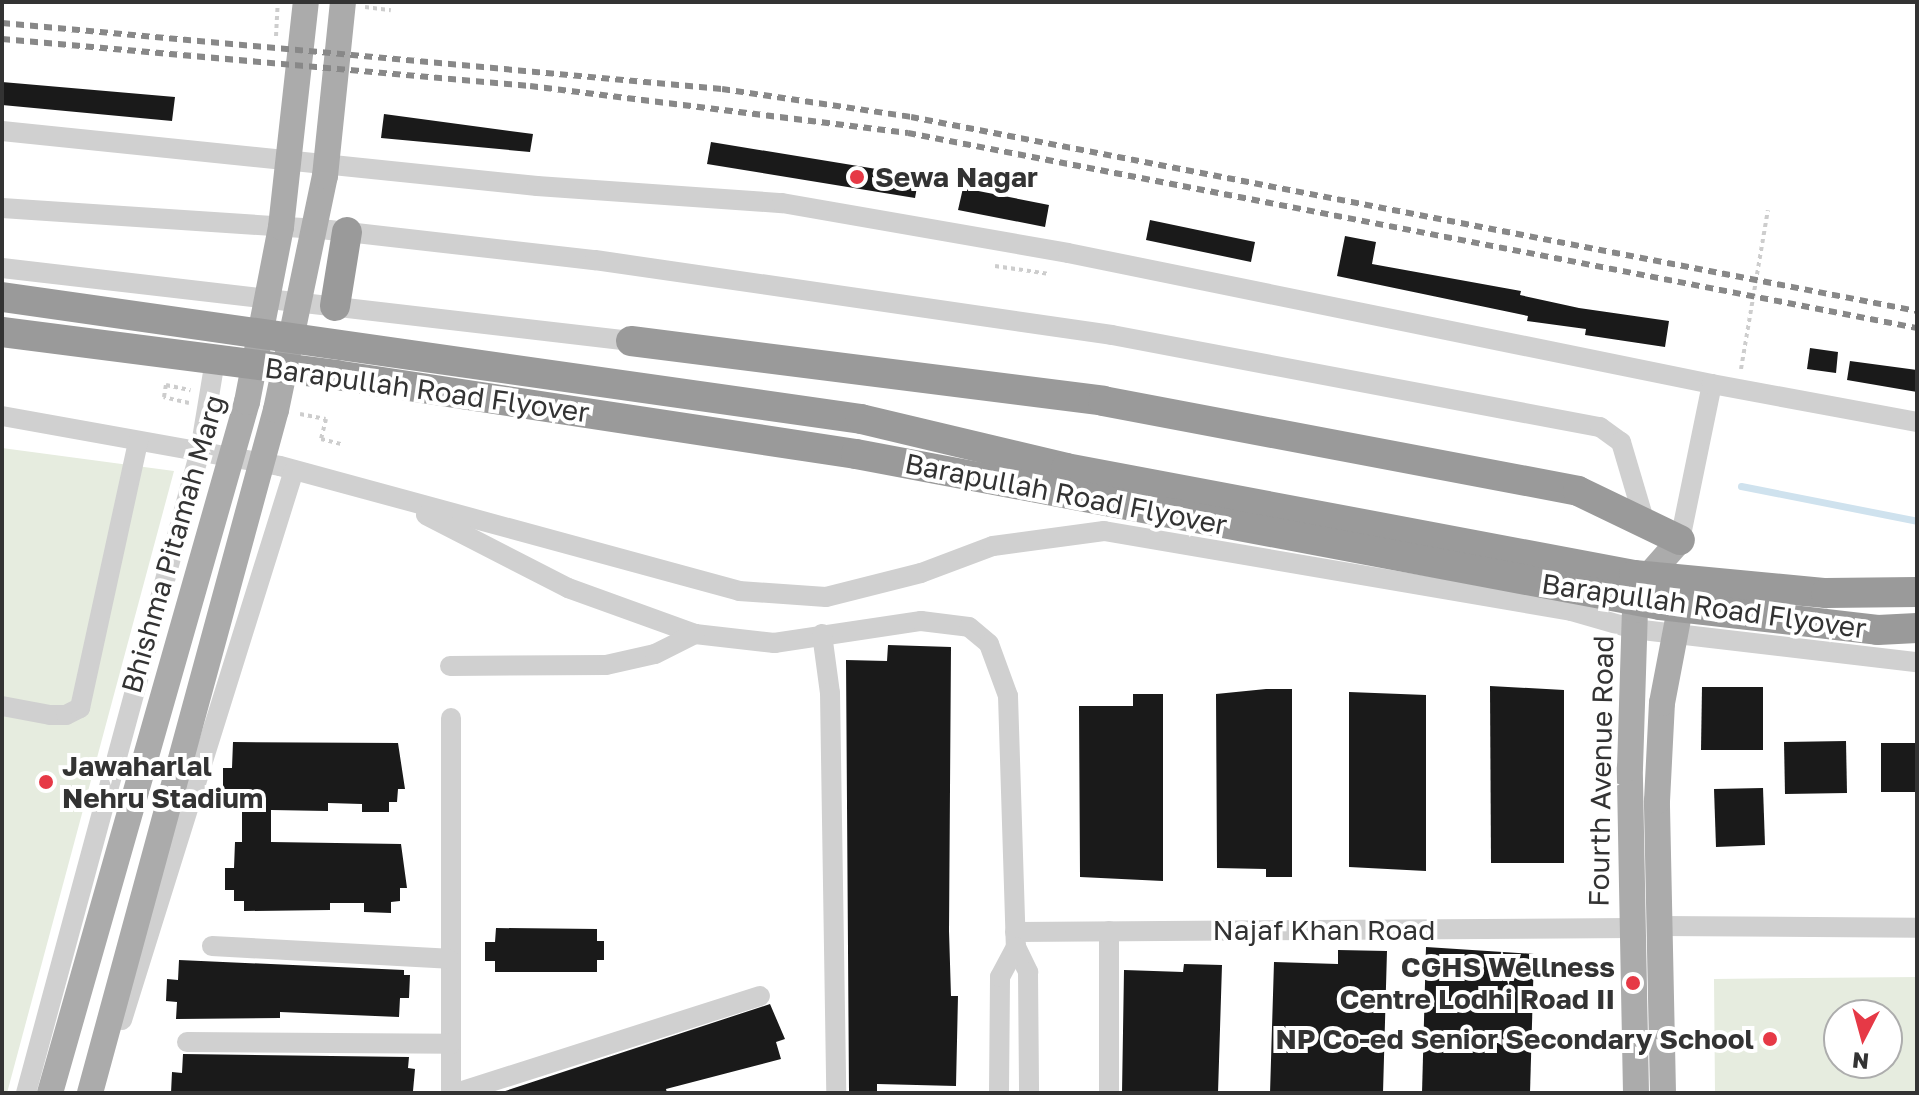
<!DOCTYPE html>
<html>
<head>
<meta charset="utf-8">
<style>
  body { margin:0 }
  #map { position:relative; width:1919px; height:1095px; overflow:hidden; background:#fff; font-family:"Golos Text",sans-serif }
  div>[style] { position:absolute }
  .green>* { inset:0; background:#e6ecdf }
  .stream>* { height:7px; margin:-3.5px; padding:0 3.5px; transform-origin:3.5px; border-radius:3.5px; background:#cfe2ee }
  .building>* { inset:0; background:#1a1a1a }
  .path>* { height:4px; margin-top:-2px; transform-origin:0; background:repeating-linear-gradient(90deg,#cdcdcd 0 4px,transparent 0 8px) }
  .minor>* { height:20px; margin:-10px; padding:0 10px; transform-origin:10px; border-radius:10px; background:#d0d0d0 }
  .major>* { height:26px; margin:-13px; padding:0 13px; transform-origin:13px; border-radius:13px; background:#ababab }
  .highway>* { height:30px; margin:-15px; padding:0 15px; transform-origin:15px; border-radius:15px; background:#9a9a9a }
  .rail>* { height:6px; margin-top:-3px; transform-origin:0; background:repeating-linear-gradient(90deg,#888 0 8px,transparent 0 14px) }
  .dots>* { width:22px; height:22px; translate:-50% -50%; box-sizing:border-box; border:4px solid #fff; border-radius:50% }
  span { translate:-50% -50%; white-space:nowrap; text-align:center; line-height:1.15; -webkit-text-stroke:8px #fff; paint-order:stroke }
  .poi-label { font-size:28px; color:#333; font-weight:700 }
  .left { translate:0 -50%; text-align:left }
  .right { translate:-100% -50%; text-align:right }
  .street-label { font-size:28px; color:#333 }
  .frame { position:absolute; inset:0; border:4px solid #333; pointer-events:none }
  .north { position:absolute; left:1823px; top:999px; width:80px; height:80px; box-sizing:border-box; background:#fff; border:2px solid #adadad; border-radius:50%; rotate:186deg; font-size:22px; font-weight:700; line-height:32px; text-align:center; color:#333 }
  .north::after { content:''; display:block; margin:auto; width:28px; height:36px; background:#e63946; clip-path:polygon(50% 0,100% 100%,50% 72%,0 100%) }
</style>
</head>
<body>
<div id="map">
  <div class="green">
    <div style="clip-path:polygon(2px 448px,174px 471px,7px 1093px,2px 1093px)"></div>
    <div style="clip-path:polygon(evenodd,1917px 977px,1917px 1093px,1715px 1093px,1714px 979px,1917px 977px,1839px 1015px,1887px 1015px,1887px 1063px,1839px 1063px,1839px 1015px)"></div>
  </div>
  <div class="stream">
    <div style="left:1741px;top:486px;width:179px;rotate:11.2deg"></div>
  </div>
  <div class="building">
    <div style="clip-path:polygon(2px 82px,175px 97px,172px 121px,2px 105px)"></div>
    <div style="clip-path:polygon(384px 114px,533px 134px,530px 152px,381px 138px)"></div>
    <div style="clip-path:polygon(711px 142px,919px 176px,915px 198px,707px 164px)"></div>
    <div style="clip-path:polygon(963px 188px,1049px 205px,1045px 227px,958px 210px)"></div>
    <div style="clip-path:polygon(1150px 220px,1255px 242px,1251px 262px,1146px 240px)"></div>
    <div style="clip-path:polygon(1345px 236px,1376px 242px,1372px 264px,1521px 291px,1520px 295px,1579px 308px,1669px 321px,1665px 347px,1585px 335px,1586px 329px,1527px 321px,1528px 316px,1337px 276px)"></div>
    <div style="clip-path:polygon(1810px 348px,1838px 352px,1836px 373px,1807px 369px)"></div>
    <div style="clip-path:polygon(1850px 361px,1917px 370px,1917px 392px,1847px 380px)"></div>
    <div style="clip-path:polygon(888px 645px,951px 647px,949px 931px,951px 996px,958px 996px,956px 1086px,877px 1084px,877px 1093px,849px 1093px,846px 660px,887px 661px)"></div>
    <div style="clip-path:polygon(1490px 686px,1564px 690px,1564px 863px,1491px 863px)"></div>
    <div style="clip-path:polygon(1702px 687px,1763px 687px,1763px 750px,1701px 750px)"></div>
    <div style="clip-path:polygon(1266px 689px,1292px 689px,1292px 877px,1266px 877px,1266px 869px,1217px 868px,1216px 694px)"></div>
    <div style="clip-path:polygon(1349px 692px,1426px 695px,1426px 871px,1349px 867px)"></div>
    <div style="clip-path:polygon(1133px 694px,1163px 694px,1163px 881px,1080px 877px,1079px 706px,1133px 706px)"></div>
    <div style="clip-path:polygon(1846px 741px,1847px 793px,1785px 794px,1784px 742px)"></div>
    <div style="clip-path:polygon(233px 742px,398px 743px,405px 789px,398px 789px,397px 802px,389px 802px,389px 812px,362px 812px,362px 804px,328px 803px,328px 811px,271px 810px,271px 842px,401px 844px,407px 888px,400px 888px,400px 901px,391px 902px,391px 913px,364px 912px,364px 903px,330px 903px,330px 910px,244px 911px,244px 901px,234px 901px,234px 890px,225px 890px,225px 868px,234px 868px,235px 842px,242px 842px,242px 802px,231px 801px,232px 790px,223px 790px,223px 768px,232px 768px)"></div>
    <div style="clip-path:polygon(1881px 743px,1917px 743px,1917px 792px,1881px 792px)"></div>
    <div style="clip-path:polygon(1763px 788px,1765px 845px,1716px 847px,1714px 789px)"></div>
    <div style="clip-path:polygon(496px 928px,597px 929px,597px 941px,604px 941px,604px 960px,597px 960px,597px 972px,495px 972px,495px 961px,485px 961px,485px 942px,495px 942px)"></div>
    <div style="clip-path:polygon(1426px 947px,1534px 954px,1530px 1093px,1422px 1093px)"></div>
    <div style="clip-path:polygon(1338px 950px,1387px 951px,1383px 1093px,1270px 1093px,1274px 962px,1338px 964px)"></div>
    <div style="clip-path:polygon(179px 960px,404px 970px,404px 975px,410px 975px,409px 998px,400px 998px,399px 1017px,280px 1012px,280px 1018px,176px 1019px,177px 1002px,166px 1001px,167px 979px,178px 980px)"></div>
    <div style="clip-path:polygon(1184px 964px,1222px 965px,1218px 1093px,1122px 1093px,1124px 970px,1183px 972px)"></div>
    <div style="clip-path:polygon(770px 1004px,785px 1039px,776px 1042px,781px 1059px,666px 1089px,667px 1093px,499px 1093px)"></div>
    <div style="clip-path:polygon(183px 1054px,409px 1057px,408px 1068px,415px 1069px,413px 1091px,171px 1093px,172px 1072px,182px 1073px)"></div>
  </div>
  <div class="path">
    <div style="left:365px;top:7px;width:26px;rotate:7deg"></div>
    <div style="left:276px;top:36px;width:34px;rotate:-87deg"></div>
    <div style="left:995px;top:266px;width:55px;rotate:8.4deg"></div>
    <div style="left:1741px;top:369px;width:161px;rotate:-80.4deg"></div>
    <div style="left:189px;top:403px;width:26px;rotate:-167deg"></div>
    <div style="left:164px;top:397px;width:12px;rotate:-81deg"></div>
    <div style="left:166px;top:385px;width:25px;rotate:12deg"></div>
    <div style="left:300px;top:414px;width:26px;rotate:11deg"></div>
    <div style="left:326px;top:419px;width:21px;rotate:104deg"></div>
    <div style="left:321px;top:439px;width:21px;rotate:14deg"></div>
  </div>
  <div class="minor">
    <div style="left:2px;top:131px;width:538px;rotate:5.87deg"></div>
    <div style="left:537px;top:186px;width:246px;rotate:4deg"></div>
    <div style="left:782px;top:203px;width:290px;rotate:9.9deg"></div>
    <div style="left:1068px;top:253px;width:657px;rotate:11.5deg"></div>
    <div style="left:1712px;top:384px;width:159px;rotate:101.6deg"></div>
    <div style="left:2px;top:208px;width:320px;rotate:3.8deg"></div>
    <div style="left:321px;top:229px;width:276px;rotate:6.5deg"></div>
    <div style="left:595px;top:260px;width:522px;rotate:8.25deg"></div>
    <div style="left:1112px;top:335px;width:497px;rotate:10.7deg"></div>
    <div style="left:1600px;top:427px;width:26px;rotate:36deg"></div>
    <div style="left:1621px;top:442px;width:84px;rotate:73.5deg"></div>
    <div style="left:2px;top:268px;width:633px;rotate:6.62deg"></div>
    <div style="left:1712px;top:384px;width:208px;rotate:10.5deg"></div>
    <div style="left:2px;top:416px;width:282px;rotate:10.2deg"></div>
    <div style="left:280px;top:466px;width:476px;rotate:15.2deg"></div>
    <div style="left:739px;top:591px;width:87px;rotate:3.9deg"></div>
    <div style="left:826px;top:597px;width:98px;rotate:-14.2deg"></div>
    <div style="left:921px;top:573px;width:77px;rotate:-20.6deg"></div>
    <div style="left:993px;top:546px;width:112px;rotate:-7.7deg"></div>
    <div style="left:1104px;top:531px;width:474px;rotate:9.7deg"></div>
    <div style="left:1571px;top:611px;width:66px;rotate:15.9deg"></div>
    <div style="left:1634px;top:629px;width:285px;rotate:6.7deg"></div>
    <div style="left:426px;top:515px;width:160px;rotate:27.2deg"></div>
    <div style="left:568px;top:588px;width:135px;rotate:19.9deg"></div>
    <div style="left:695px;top:634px;width:80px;rotate:6.5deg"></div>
    <div style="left:774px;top:643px;width:149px;rotate:-8.5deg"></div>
    <div style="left:921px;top:621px;width:48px;rotate:7.1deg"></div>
    <div style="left:969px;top:627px;width:26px;rotate:40deg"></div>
    <div style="left:989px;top:644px;width:55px;rotate:69.9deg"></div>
    <div style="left:1008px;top:696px;width:251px;rotate:88.2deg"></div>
    <div style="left:1016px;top:947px;width:28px;rotate:64deg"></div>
    <div style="left:1028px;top:972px;width:121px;rotate:89.5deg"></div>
    <div style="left:822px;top:634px;width:60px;rotate:82.3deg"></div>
    <div style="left:830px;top:693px;width:400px;rotate:89.1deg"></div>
    <div style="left:450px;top:666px;width:156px;rotate:-0.4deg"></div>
    <div style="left:606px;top:665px;width:50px;rotate:-12.7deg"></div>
    <div style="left:655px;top:654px;width:45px;rotate:-26.6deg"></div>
    <div style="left:2px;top:706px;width:49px;rotate:10.6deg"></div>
    <div style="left:50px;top:715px;width:16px"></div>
    <div style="left:66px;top:715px;width:16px;rotate:-27deg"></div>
    <div style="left:80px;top:708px;width:273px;rotate:-77.7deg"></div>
    <div style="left:451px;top:718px;width:375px;rotate:90deg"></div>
    <div style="left:1661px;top:926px;width:256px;rotate:0.4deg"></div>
    <div style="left:1109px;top:931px;width:162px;rotate:90deg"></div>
    <div style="left:1015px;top:932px;width:617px;rotate:-0.37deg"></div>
    <div style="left:212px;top:946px;width:237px;rotate:3.1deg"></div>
    <div style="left:122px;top:1020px;width:576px;rotate:-72.63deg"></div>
    <div style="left:187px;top:1042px;width:264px;rotate:0.4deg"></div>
    <div style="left:26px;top:1093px;width:665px;rotate:-74.84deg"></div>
    <div style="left:200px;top:451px;width:92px;rotate:-80.6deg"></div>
    <div style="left:456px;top:1093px;width:319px;rotate:-17.7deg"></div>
    <div style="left:999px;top:1093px;width:116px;rotate:-89.5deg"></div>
    <div style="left:1000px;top:977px;width:34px;rotate:-62deg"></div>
  </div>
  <div class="major">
    <div style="left:50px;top:1093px;width:719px;rotate:-74.09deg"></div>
    <div style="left:247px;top:402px;width:178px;rotate:-79deg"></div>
    <div style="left:281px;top:227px;width:226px;rotate:-83.7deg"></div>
    <div style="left:90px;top:1093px;width:708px;rotate:-74.77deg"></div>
    <div style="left:276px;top:410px;width:239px;rotate:-78.2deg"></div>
    <div style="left:325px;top:176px;width:175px;rotate:-84.1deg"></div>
    <div style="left:1636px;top:1093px;width:325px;rotate:-91.1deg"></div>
    <div style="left:1630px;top:768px;width:158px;rotate:-88.2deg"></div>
    <div style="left:1635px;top:610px;width:29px;rotate:-74deg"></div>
    <div style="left:1643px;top:582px;width:56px;rotate:-48.6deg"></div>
    <div style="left:1663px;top:1093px;width:292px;rotate:-91.2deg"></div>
    <div style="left:1657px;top:801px;width:98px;rotate:-87.1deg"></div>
    <div style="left:1662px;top:703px;width:117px;rotate:-79.2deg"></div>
  </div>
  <div class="highway">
    <div style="left:2px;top:297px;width:868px;rotate:8.08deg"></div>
    <div style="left:861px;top:419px;width:211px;rotate:13.4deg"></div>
    <div style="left:1066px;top:468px;width:578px;rotate:10.67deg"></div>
    <div style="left:1634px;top:575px;width:193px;rotate:5.4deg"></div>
    <div style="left:1826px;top:593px;width:91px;rotate:-0.6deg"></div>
    <div style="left:335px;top:306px;width:75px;rotate:-80.8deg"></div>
    <div style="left:2px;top:332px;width:337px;rotate:7.3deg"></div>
    <div style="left:336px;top:375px;width:526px;rotate:8.64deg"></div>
    <div style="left:856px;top:454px;width:818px;rotate:10.64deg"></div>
    <div style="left:1660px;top:605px;width:219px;rotate:6.5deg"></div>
    <div style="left:1878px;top:630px;width:39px;rotate:-3deg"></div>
    <div style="left:631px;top:341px;width:476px;rotate:7.2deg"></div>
    <div style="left:1103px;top:401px;width:483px;rotate:10.7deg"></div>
    <div style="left:1578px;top:491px;width:113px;rotate:25.7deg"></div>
  </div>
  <div class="rail">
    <div style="left:2px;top:23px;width:723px;rotate:5.24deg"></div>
    <div style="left:722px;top:89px;width:191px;rotate:8.4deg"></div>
    <div style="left:911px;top:117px;width:1025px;rotate:10.92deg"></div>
    <div style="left:2px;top:39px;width:530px;rotate:5.09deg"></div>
    <div style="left:530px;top:86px;width:381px;rotate:7.1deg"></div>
    <div style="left:908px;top:133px;width:1028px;rotate:10.94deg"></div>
  </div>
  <div class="dots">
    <div style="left:857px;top:177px;background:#e63946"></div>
    <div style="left:46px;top:782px;background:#e63946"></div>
    <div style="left:1633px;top:983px;background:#e63946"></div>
    <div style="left:1770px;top:1039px;background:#e63946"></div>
  </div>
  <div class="poi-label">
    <span class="left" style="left:875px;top:177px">Sewa Nagar</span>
    <span class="left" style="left:62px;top:782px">Jawaharlal<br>Nehru Stadium</span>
    <span class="right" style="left:1615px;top:983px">CGHS Wellness<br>Centre Lodhi Road II</span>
    <span class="right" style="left:1754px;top:1039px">NP Co-ed Senior Secondary School</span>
  </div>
  <div class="street-label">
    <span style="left:427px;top:390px;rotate:8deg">Barapullah Road Flyover</span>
    <span style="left:1066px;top:494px;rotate:11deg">Barapullah Road Flyover</span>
    <span style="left:173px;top:544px;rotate:-74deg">Bhishma Pitamah Marg</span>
    <span style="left:1704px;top:606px;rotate:8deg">Barapullah Road Flyover</span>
    <span style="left:1601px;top:771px;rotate:-89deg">Fourth Avenue Road</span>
    <span style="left:1324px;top:930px">Najaf Khan Road</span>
  </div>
  <div class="frame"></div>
  <div class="north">N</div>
</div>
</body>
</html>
